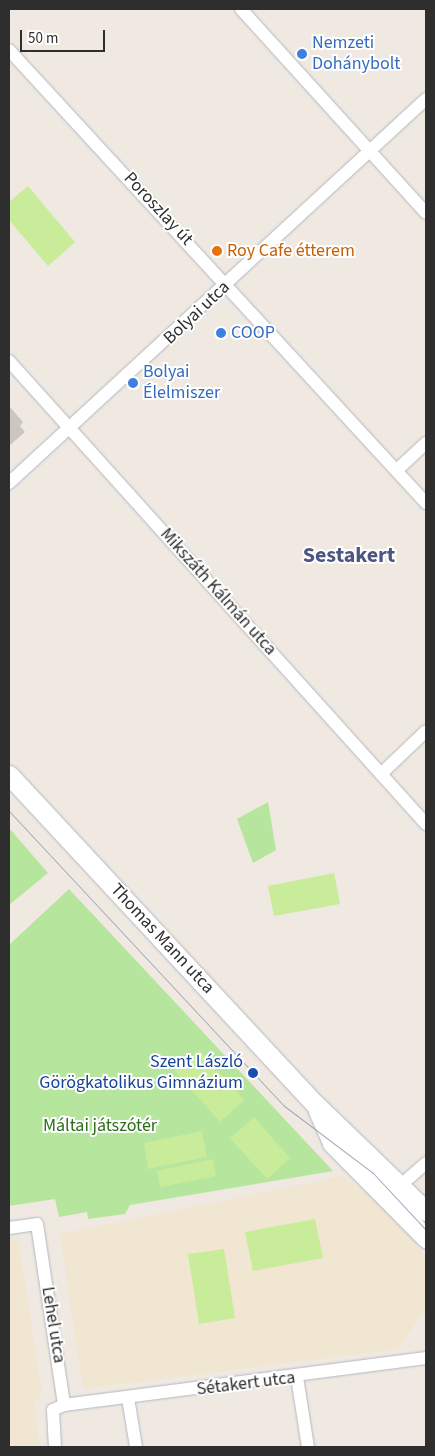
<!DOCTYPE html>
<html>
<head>
<meta charset="utf-8">
<style>
  body { margin:0 }
  #map { position:relative; width:435px; height:1456px; overflow:hidden; background:#efe9e1; font-family:"Source Sans 3",sans-serif }
  div>[style] { position:absolute }
  .education>* { inset:0; background:#f0e6d1 }
  .green>* { inset:0; background:#b6e59e }
  .pitch>* { inset:0; background:#c9ec9a }
  .building>* { inset:0; background:#cbc7bf }
  .roads { filter:drop-shadow(0 0 1px #b4b7c1) drop-shadow(0 0 1px #b4b7c1) }
  .street>* { height:12px; margin:-6px; padding:0 6px; transform-origin:6px; border-radius:6px; background:#fff }
  .secondary>* { height:19px; margin:-9.5px; padding:0 9.5px; transform-origin:9.5px; border-radius:9.5px; background:#fff }
  .tram>* { height:1px; margin:-0.5px; padding:0 0.5px; transform-origin:0.5px; border-radius:0.5px; background:#a3a6b8 }
  .dots>* { width:14px; height:14px; translate:-50% -50%; box-sizing:border-box; border:2px solid #fff; border-radius:50% }
  span { translate:-50% -50%; white-space:nowrap; text-align:center; line-height:1.15; -webkit-text-stroke:4px #fff; paint-order:stroke }
  .shop-label { font-size:18px; color:#366cbe }
  .left { translate:0 -50%; text-align:left }
  .street-label { font-size:18px; color:#2e2e2e }
  .food-label { font-size:18px; color:#c56008 }
  .transit-label { font-size:18px; color:#164399 }
  .right { translate:-100% -50%; text-align:right }
  .park-label { font-size:18px; color:#2c6e1b }
  .district-label { font-size:22px; color:#4d5680; font-weight:700 }
  .frame { position:absolute; inset:0; border:10px solid #2e2e2e; pointer-events:none }
  .scale { position:absolute; left:20px; top:30px; width:85px; height:22px; box-sizing:border-box; border:2px solid #2e2e2e; border-top:0; padding-left:6px; font-size:15px; line-height:18px; white-space:nowrap; color:#2e2e2e; -webkit-text-stroke:4px #fff; paint-order:stroke }
</style>
</head>
<body>
<div id="map">
  <div class="education">
    <div style="clip-path:polygon(343px 1176px,378px 1201px,415px 1240px,426px 1260px,426px 1306px,399px 1349px,83px 1389px,60px 1234px)"></div>
    <div style="clip-path:polygon(18px 1237px,42px 1393px,34px 1403px,40px 1447px,9px 1447px,9px 1238px)"></div>
  </div>
  <div class="green">
    <div style="clip-path:polygon(268px 802px,276px 850px,253px 863px,237px 819px)"></div>
    <div style="clip-path:polygon(9px 828px,48px 873px,9px 905px)"></div>
    <div style="clip-path:polygon(69px 889px,333px 1171px,130px 1205px,125px 1214px,88px 1219px,87px 1212px,59px 1217px,55px 1199px,9px 1206px,9px 945px)"></div>
  </div>
  <div class="pitch">
    <div style="clip-path:polygon(28px 186px,75px 242px,48px 266px,9px 220px,9px 202px)"></div>
    <div style="clip-path:polygon(334px 873px,340px 904px,274px 916px,268px 886px)"></div>
    <div style="clip-path:polygon(199px 1050px,244px 1100px,220px 1122px,175px 1071px)"></div>
    <div style="clip-path:polygon(254px 1117px,290px 1158px,267px 1179px,230px 1138px)"></div>
    <div style="clip-path:polygon(202px 1131px,207px 1157px,148px 1169px,144px 1143px)"></div>
    <div style="clip-path:polygon(213px 1159px,216px 1176px,160px 1187px,157px 1171px)"></div>
    <div style="clip-path:polygon(315px 1219px,323px 1258px,253px 1271px,245px 1232px)"></div>
    <div style="clip-path:polygon(224px 1249px,235px 1318px,199px 1324px,188px 1254px)"></div>
  </div>
  <div class="building">
    <div style="clip-path:polygon(9px 406px,23px 422px,20px 426px,25px 432px,9px 446px)"></div>
  </div>
  <div class="roads">
    <div class="street">
      <div style="left:241px;top:9px;width:275px;rotate:47.8deg"></div>
      <div style="left:9px;top:50px;width:616px;rotate:47.37deg"></div>
      <div style="left:9px;top:361px;width:623px;rotate:47.99deg"></div>
      <div style="left:397px;top:470px;width:40px;rotate:-43deg"></div>
      <div style="left:9px;top:483px;width:567px;rotate:-42.64deg"></div>
      <div style="left:381px;top:774px;width:62px;rotate:-43.7deg"></div>
      <div style="left:402px;top:1184px;width:32px;rotate:-41deg"></div>
      <div style="left:9px;top:1228px;width:28px;rotate:-8deg"></div>
      <div style="left:37px;top:1224px;width:183px;rotate:81.5deg"></div>
      <div style="left:64px;top:1405px;width:12px;rotate:156deg"></div>
      <div style="left:53px;top:1410px;width:37px;rotate:87deg"></div>
      <div style="left:297px;top:1377px;width:71px;rotate:81.1deg"></div>
      <div style="left:128px;top:1398px;width:50px;rotate:80.7deg"></div>
      <div style="left:64px;top:1405px;width:365px;rotate:-7.4deg"></div>
    </div>
    <div class="secondary">
      <div style="left:9px;top:775px;width:448px;rotate:47.1deg"></div>
      <div style="left:314px;top:1103px;width:156px;rotate:44deg"></div>
      <div style="left:318px;top:1111px;width:35px;rotate:66deg"></div>
      <div style="left:332px;top:1143px;width:134px;rotate:45.3deg"></div>
    </div>
  </div>
  <div class="tram">
    <div style="left:9px;top:811px;width:402px;rotate:47deg"></div>
    <div style="left:283px;top:1105px;width:113px;rotate:37.1deg"></div>
    <div style="left:373px;top:1173px;width:78px;rotate:47.1deg"></div>
  </div>
  <div class="dots">
    <div style="left:302px;top:54px;background:#3f7fe0"></div>
    <div style="left:217px;top:251px;background:#e8710a"></div>
    <div style="left:221px;top:333px;background:#3f7fe0"></div>
    <div style="left:133px;top:383px;background:#3f7fe0"></div>
    <div style="left:253px;top:1073px;background:#1a4fb4"></div>
  </div>
  <div class="shop-label">
    <span class="left" style="left:312px;top:54px">Nemzeti<br>Dohánybolt</span>
    <span class="left" style="left:231px;top:333px">COOP</span>
    <span class="left" style="left:143px;top:383px">Bolyai<br>Élelmiszer</span>
  </div>
  <div class="street-label">
    <span style="left:158px;top:209px;rotate:47deg">Poroszlay út</span>
    <span style="left:197px;top:313px;rotate:-43deg">Bolyai utca</span>
    <span style="left:218px;top:592px;rotate:48deg">Mikszáth Kálmán utca</span>
    <span style="left:162px;top:939px;rotate:47deg">Thomas Mann utca</span>
    <span style="left:53px;top:1325px;rotate:81deg">Lehel utca</span>
    <span style="left:246px;top:1384px;rotate:-7deg">Sétakert utca</span>
  </div>
  <div class="food-label">
    <span class="left" style="left:227px;top:251px">Roy Cafe étterem</span>
  </div>
  <div class="transit-label">
    <span class="right" style="left:243px;top:1073px">Szent László<br>Görögkatolikus Gimnázium</span>
  </div>
  <div class="park-label">
    <span style="left:100px;top:1126px">Máltai játszótér</span>
  </div>
  <div class="district-label">
    <span style="left:349px;top:556px">Sestakert</span>
  </div>
  <div class="frame"></div>
  <div class="scale">50 m</div>
</div>
</body>
</html>
